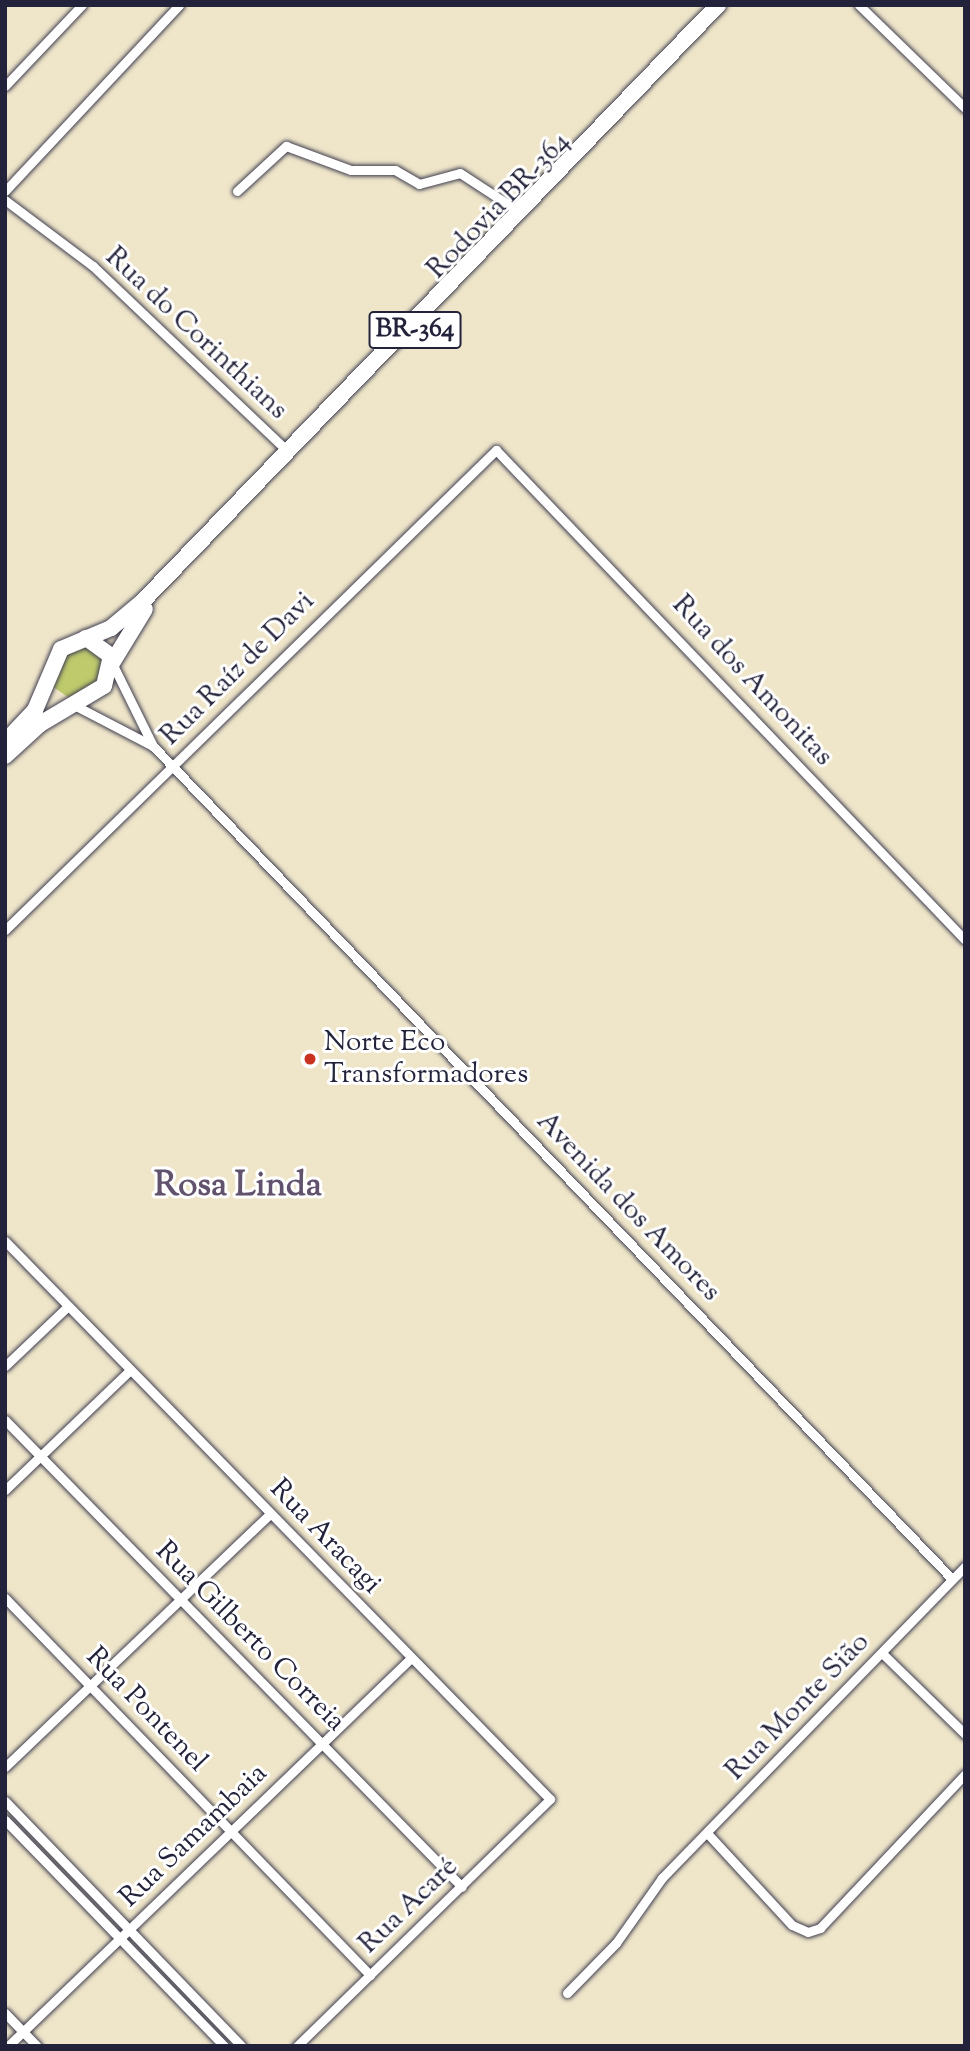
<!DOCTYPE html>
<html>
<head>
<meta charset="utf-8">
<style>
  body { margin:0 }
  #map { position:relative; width:970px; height:2051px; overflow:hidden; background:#efe6ca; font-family:"Sorts Mill Goudy",serif }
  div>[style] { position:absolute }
  .green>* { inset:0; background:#beca6c }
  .roads { filter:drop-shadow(0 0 2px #413f50) drop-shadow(0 0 2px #413f50) }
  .street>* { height:9px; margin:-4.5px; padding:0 4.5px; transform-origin:4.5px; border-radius:4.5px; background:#fff }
  .highway>* { height:16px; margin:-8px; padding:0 8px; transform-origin:8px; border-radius:8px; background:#fff }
  .dots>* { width:19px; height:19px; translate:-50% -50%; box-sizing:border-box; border:4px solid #fff; border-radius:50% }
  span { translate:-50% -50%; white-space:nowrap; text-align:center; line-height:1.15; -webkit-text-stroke:6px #fff; paint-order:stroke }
  .shield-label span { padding:2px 5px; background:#fff; border:2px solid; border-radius:5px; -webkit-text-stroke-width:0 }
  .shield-label { font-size:26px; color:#22223b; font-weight:700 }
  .street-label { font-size:28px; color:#22223b }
  .poi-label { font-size:28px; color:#22223b }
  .left { translate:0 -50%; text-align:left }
  .district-label { font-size:35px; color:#61536d; font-weight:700 }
  .frame { position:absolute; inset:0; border:7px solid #22223b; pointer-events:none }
</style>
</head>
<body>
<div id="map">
  <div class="green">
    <div style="clip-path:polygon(85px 645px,103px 653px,103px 680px,75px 702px,52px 686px,62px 656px)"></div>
  </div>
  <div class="roads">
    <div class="street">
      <div style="left:859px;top:5px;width:148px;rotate:44.2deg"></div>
      <div style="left:5px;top:86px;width:112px;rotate:-46.5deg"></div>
      <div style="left:5px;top:191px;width:255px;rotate:-46.9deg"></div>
      <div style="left:237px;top:191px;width:67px;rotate:-42.6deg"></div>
      <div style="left:286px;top:146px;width:69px;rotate:20.3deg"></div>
      <div style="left:351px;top:170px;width:44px"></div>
      <div style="left:395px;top:170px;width:28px;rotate:30deg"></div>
      <div style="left:419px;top:184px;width:42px;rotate:-15deg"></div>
      <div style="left:460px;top:173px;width:69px;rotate:33.2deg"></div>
      <div style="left:5px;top:200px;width:110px;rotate:36.9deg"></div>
      <div style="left:93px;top:266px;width:269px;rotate:43.6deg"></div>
      <div style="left:112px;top:663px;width:93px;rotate:63.7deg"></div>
      <div style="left:153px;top:746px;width:1154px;rotate:46.19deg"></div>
      <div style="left:76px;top:706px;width:85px;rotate:27.5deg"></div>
      <div style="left:5px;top:930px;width:687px;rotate:-44.35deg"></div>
      <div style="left:496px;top:450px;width:678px;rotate:46.25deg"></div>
      <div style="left:5px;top:1241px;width:780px;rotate:45.68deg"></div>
      <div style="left:550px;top:1799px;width:354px;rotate:135.7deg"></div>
      <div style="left:5px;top:1366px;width:86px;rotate:-43.6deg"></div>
      <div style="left:5px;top:1420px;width:653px;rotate:45.62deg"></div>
      <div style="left:5px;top:1490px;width:173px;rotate:-43.8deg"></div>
      <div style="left:5px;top:1598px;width:525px;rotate:45.93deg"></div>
      <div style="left:883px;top:1654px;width:115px;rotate:44.3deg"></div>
      <div style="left:5px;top:1767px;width:366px;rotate:-43.7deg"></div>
      <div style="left:5px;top:1801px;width:341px;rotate:46deg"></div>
      <div style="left:5px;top:1820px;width:315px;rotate:45.9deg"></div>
      <div style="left:707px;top:1833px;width:125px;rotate:47.3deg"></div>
      <div style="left:792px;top:1925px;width:17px;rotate:24deg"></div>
      <div style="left:808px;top:1932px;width:13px;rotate:-18deg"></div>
      <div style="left:820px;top:1928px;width:212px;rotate:-46.7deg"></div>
      <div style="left:567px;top:1993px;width:70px;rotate:-45.6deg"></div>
      <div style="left:616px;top:1943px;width:80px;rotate:-54.7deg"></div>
      <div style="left:662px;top:1878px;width:435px;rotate:-45.8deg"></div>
      <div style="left:5px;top:2013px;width:46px;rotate:45.9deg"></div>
      <div style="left:8px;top:2046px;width:559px;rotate:-43.91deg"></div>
    </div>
    <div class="highway">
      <div style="left:112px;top:663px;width:63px;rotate:-58.6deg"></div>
      <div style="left:5px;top:742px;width:44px;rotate:-46.8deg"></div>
      <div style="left:35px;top:710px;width:66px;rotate:-66.9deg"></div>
      <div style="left:61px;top:649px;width:54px;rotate:-22.8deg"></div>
      <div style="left:111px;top:628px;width:39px;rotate:-40deg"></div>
      <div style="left:141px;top:603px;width:831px;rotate:-46.02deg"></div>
      <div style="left:5px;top:756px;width:47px;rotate:-42.4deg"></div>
      <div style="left:40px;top:724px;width:74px;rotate:-30.7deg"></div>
      <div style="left:104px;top:686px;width:31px;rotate:-77deg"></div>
      <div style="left:111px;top:656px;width:31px;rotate:-144deg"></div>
    </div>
  </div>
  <div class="dots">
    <div style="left:310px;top:1059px;background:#c8321e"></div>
  </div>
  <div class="shield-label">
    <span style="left:415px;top:330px">BR-364</span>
  </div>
  <div class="street-label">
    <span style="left:499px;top:206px;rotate:-46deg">Rodovia BR-364</span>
    <span style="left:196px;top:334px;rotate:43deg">Rua do Corinthians</span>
    <span style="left:238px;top:669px;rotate:-45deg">Rua Raíz de Davi</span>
    <span style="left:752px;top:681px;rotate:47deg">Rua dos Amonitas</span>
    <span style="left:628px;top:1207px;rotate:46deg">Avenida dos Amores</span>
    <span style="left:325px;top:1537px;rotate:46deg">Rua Aracagi</span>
    <span style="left:250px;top:1637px;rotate:45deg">Rua Gilberto Correia</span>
    <span style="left:798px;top:1707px;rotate:-46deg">Rua Monte Sião</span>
    <span style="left:146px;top:1710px;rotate:46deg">Rua Pontenel</span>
    <span style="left:194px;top:1836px;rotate:-44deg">Rua Samambaia</span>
    <span style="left:409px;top:1906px;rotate:-44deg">Rua Acaré</span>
  </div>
  <div class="poi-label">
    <span class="left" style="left:324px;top:1059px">Norte Eco<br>Transformadores</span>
  </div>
  <div class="district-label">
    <span style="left:238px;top:1187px">Rosa Linda</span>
  </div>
  <div class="frame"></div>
</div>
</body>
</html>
